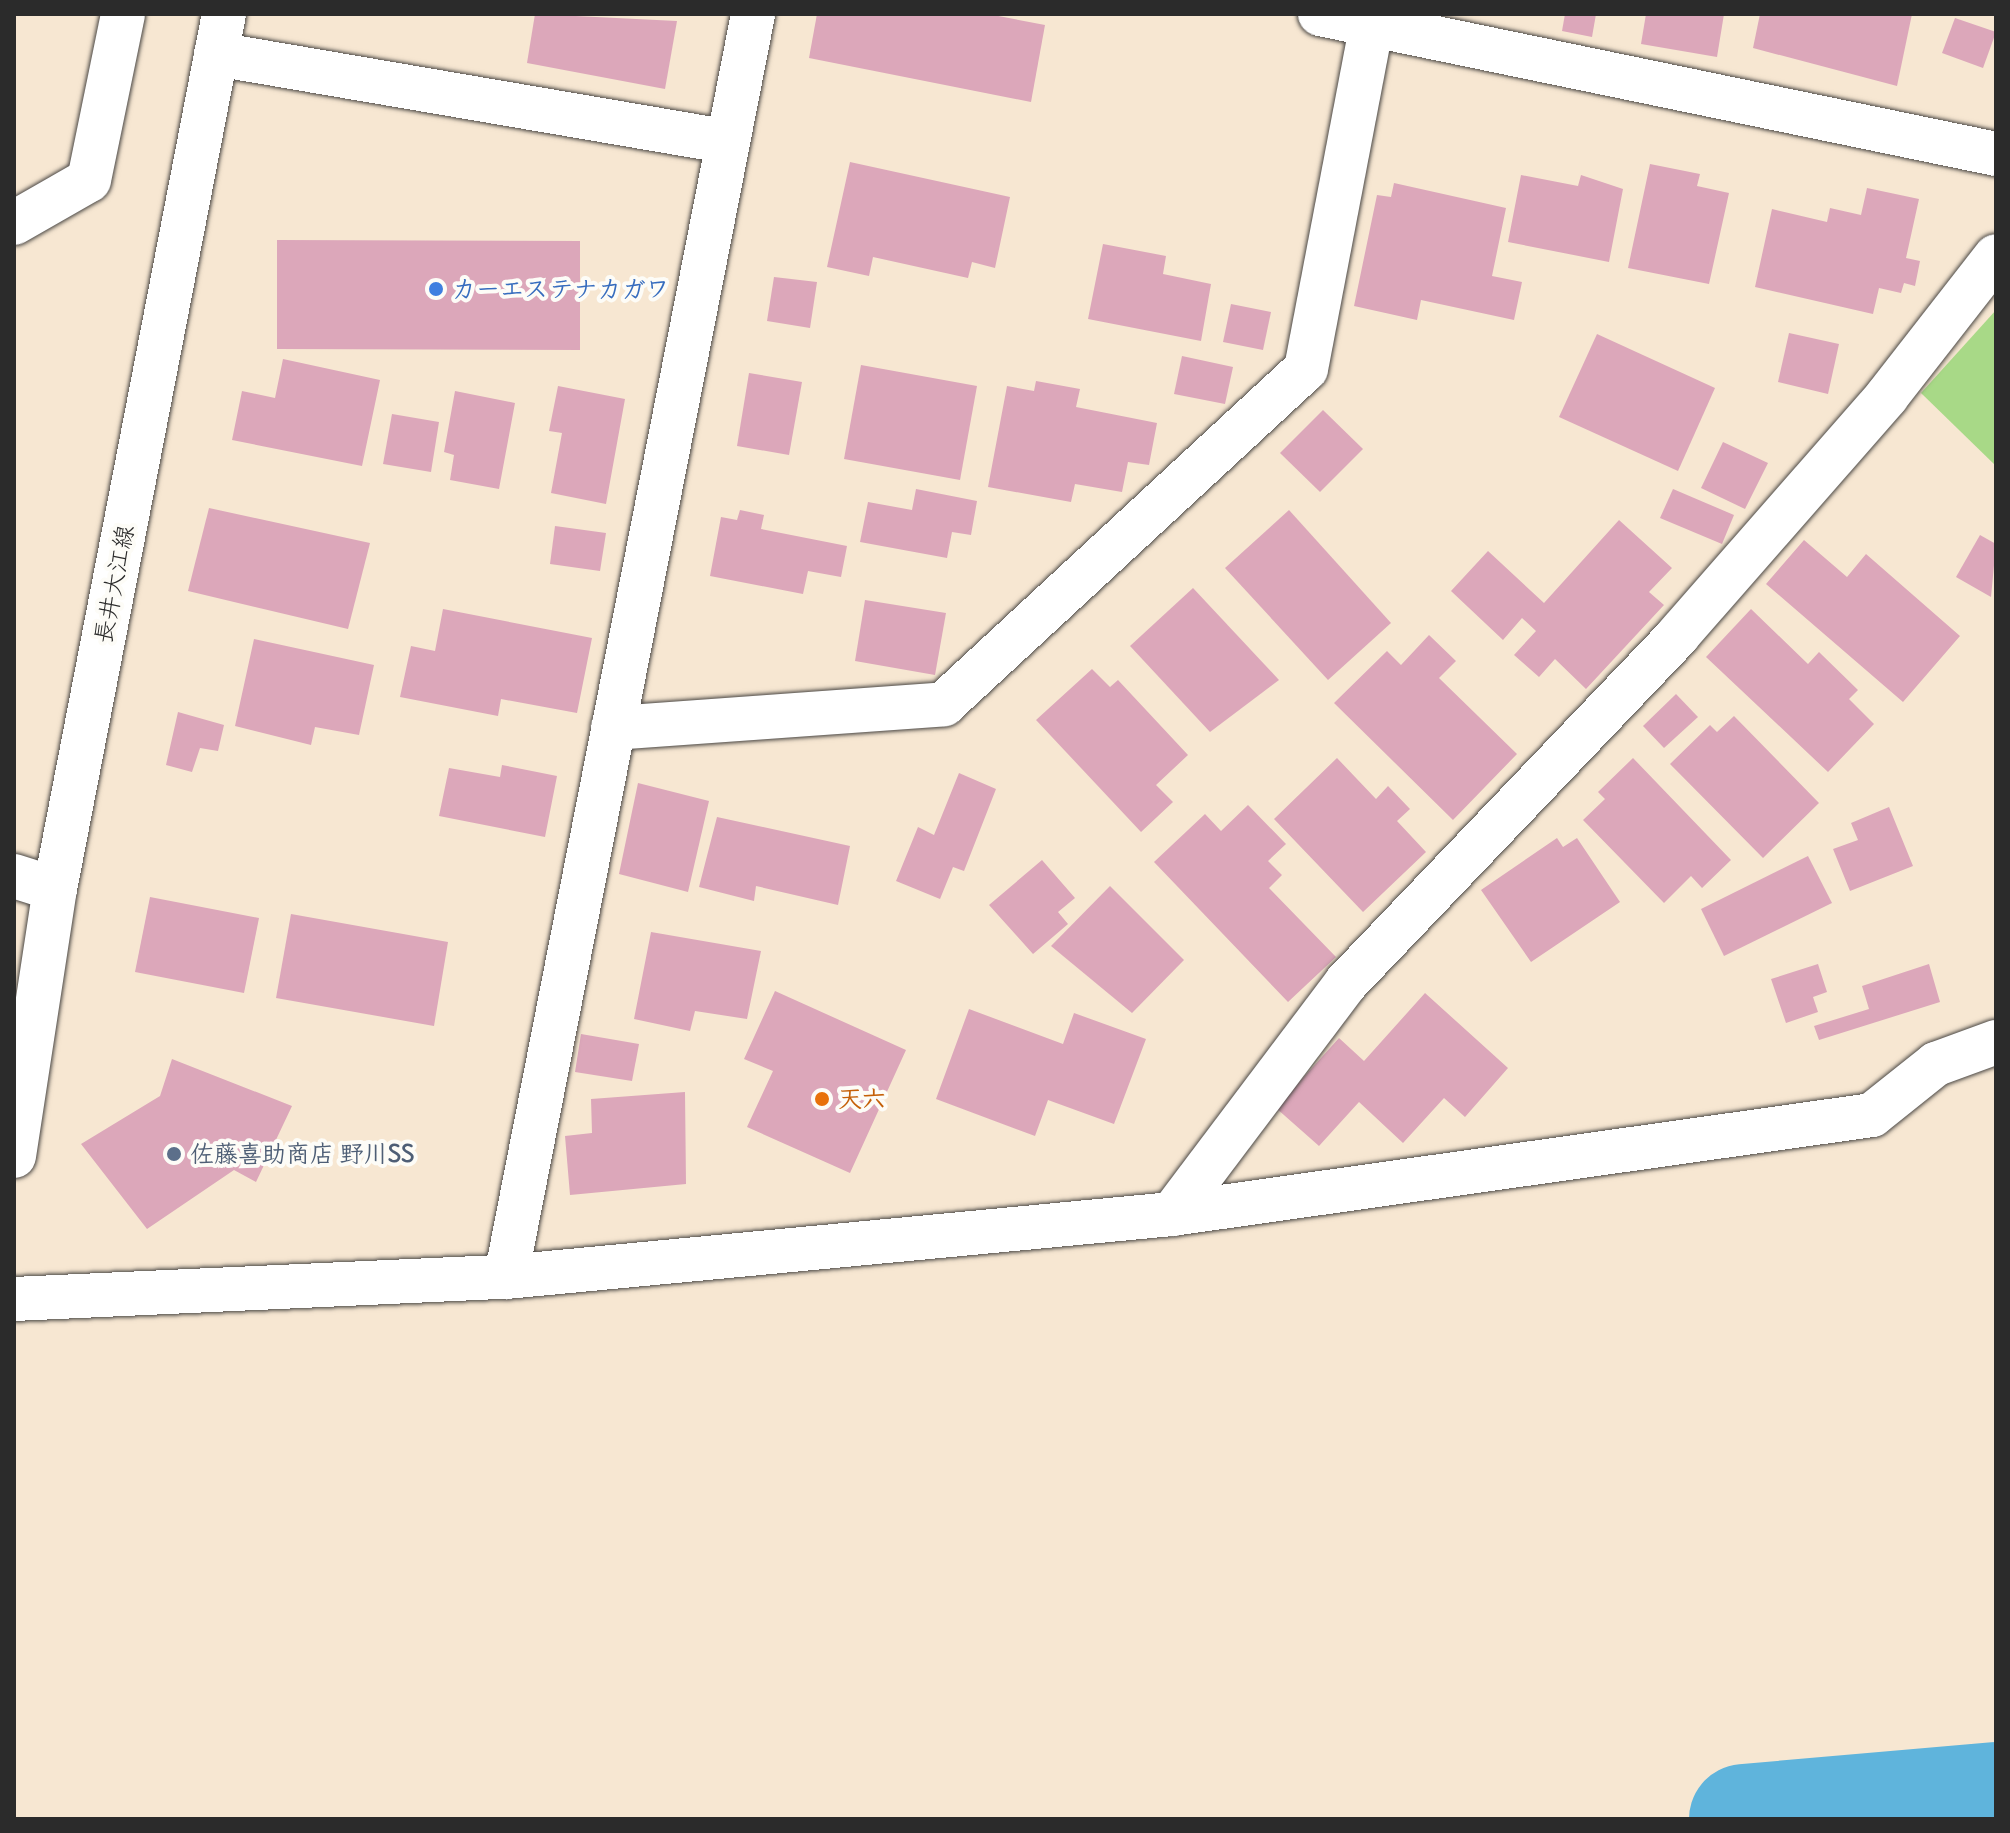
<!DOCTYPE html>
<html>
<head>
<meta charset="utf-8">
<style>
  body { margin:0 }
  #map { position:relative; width:2010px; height:1833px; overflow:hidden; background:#f7e7d2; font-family:Delius,"Klee One",sans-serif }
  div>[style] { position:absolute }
  .green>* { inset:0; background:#a8d987 }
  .river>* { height:110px; margin:-55px; padding:0 55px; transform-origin:55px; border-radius:55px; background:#5fb4dc }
  .building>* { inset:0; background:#dca7ba }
  .roads { filter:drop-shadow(0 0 2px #4a4744) drop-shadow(0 0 2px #4a4744) }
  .minor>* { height:44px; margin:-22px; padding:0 22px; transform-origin:22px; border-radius:22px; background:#fff }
  .major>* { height:44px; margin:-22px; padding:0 22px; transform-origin:22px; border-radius:22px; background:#fff }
  .dots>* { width:22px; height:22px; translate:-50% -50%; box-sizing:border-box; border:4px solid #fdfcf7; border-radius:50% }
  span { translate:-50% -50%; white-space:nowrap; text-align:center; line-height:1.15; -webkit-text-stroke:8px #fdfcf7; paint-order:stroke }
  .shop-label { font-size:24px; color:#366cbe; font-weight:700 }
  .left { translate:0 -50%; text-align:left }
  .street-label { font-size:24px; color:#2b2b2b }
  .food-label { font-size:24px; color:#c56008; font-weight:700 }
  .service-label { font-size:24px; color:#4e5e75; font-weight:700 }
  .frame { position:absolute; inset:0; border:16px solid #2b2b2b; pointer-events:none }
</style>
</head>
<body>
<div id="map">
  <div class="green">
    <div style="clip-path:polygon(1996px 310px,1996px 466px,1921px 393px)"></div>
  </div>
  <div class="river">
    <div style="left:1744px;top:1819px;width:253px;rotate:-5deg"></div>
  </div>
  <div class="building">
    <div style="clip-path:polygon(535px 14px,677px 21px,665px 89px,527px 63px)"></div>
    <div style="clip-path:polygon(817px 14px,988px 14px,1045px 25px,1031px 102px,809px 58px)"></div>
    <div style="clip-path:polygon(1565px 14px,1596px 14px,1592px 37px,1562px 31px)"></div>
    <div style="clip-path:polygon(1646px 14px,1724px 14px,1717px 57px,1641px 44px)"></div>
    <div style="clip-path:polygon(1760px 14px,1912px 14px,1897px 86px,1753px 48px)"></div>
    <div style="clip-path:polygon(1955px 18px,1996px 32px,1983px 68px,1942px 53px)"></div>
    <div style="clip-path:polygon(850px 162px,1010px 197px,995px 268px,972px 262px,968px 278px,873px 257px,869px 276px,827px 267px)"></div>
    <div style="clip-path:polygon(1650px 164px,1700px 174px,1697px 186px,1729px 193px,1709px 284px,1628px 268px)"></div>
    <div style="clip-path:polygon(1521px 175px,1578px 186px,1581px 175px,1623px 189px,1609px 262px,1508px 242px)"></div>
    <div style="clip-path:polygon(1394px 183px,1506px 208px,1492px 276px,1522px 282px,1514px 320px,1421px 300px,1417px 320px,1354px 306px,1377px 195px,1391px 197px)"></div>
    <div style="clip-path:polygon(1867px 188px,1919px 199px,1906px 258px,1920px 261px,1915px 286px,1904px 283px,1901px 293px,1879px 288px,1873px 314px,1755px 287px,1772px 209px,1827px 222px,1830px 208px,1861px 215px)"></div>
    <div style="clip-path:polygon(277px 240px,580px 241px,580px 350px,277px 349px)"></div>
    <div style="clip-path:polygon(1103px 244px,1166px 256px,1163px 274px,1211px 284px,1201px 341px,1088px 319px)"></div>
    <div style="clip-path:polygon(774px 277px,817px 282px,810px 328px,767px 321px)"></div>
    <div style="clip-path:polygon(1231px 304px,1271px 312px,1263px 350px,1223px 342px)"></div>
    <div style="clip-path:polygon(1789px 333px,1839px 344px,1828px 394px,1778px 382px)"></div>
    <div style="clip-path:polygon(1597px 334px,1715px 388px,1678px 471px,1559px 417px)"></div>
    <div style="clip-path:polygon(1182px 356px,1233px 367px,1225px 404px,1174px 394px)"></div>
    <div style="clip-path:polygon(283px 359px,380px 380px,362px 466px,232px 440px,242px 391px,275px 398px)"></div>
    <div style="clip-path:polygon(861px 365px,977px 386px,960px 480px,844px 459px)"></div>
    <div style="clip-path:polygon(749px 373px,802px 382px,789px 455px,737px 446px)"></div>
    <div style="clip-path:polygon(1036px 381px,1080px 389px,1076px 407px,1157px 423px,1149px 465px,1128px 462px,1122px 492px,1075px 484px,1071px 502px,988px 487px,1007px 386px,1034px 391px)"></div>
    <div style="clip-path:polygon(558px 386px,625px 399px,606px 504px,551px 493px,562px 433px,549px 431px)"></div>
    <div style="clip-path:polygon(455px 391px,515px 403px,499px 489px,450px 480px,454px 455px,444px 452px)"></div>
    <div style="clip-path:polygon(1323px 410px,1363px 449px,1320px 492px,1280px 453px)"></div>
    <div style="clip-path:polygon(392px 414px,439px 422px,431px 472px,383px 464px)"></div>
    <div style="clip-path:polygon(1723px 442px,1768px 463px,1745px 509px,1701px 488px)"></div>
    <div style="clip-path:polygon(916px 489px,977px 501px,971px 535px,952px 532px,947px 558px,860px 542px,868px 502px,912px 510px)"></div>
    <div style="clip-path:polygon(1673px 489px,1734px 515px,1722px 544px,1660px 518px)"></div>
    <div style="clip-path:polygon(209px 508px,370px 543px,348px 629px,188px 591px)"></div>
    <div style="clip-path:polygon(740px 510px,764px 515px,761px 529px,847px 546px,841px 577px,808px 571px,803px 594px,710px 576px,721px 517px,737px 520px)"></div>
    <div style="clip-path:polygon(1289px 510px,1391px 623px,1328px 680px,1225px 568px)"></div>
    <div style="clip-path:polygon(1619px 520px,1672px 568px,1649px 592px,1664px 605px,1586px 689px,1555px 659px,1539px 677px,1514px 655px,1536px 631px,1522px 618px,1503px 640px,1451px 591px,1488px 551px,1544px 603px)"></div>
    <div style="clip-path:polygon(555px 526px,606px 533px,600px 571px,550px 564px)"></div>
    <div style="clip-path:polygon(1980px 535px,1996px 544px,1991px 597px,1956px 577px)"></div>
    <div style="clip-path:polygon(1804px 540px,1847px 577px,1866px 554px,1960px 636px,1903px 702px,1766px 584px)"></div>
    <div style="clip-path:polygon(1193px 588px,1279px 680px,1210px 732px,1130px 646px)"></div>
    <div style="clip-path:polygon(865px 600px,946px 613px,935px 675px,855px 661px)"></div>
    <div style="clip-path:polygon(443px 609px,592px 638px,577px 713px,501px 699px,498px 716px,400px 697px,411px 646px,435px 651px)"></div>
    <div style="clip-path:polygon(1751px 609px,1808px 664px,1819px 652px,1858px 690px,1849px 699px,1874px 724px,1828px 772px,1706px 657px)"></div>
    <div style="clip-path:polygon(1429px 635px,1456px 661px,1439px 678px,1517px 754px,1453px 820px,1334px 703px,1387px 651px,1401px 665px)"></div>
    <div style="clip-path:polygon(254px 639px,374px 665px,359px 735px,315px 727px,311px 745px,235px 726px)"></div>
    <div style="clip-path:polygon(1092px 669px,1110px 687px,1118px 680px,1188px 755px,1156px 785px,1173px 802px,1141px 832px,1036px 720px)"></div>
    <div style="clip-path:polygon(1676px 694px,1698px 717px,1664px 748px,1643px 726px)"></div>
    <div style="clip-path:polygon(178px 712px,224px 725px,218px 751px,200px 748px,192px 772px,166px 765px)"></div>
    <div style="clip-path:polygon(1734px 716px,1819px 803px,1763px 858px,1670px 764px,1710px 725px,1717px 732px)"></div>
    <div style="clip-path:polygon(1337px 758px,1376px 799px,1388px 786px,1410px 809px,1397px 821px,1426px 852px,1363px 912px,1274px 819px)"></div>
    <div style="clip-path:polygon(1633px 758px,1731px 860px,1702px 888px,1691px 876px,1664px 903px,1583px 820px,1605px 799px,1598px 792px)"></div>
    <div style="clip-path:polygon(502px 765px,557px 776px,545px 837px,439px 816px,449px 768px,500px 777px)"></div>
    <div style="clip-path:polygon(959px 773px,996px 789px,964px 871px,953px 867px,940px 899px,896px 881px,918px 827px,934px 835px)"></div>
    <div style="clip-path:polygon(638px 783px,709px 801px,688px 892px,619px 874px)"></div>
    <div style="clip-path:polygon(1248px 805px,1286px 844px,1268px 861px,1282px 875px,1269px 888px,1336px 957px,1288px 1002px,1154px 862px,1205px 814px,1221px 831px)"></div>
    <div style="clip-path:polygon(1889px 807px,1913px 866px,1850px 891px,1833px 849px,1858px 840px,1851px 823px)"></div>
    <div style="clip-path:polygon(717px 817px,850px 846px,838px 905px,756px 886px,754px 901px,699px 887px)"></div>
    <div style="clip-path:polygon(1557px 838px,1563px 847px,1577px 838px,1620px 902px,1531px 962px,1481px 890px)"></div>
    <div style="clip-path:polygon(1808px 856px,1832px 903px,1724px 956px,1701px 909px)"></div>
    <div style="clip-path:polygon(1042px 860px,1075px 898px,1058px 912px,1068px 924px,1033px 954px,989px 905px)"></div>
    <div style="clip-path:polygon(1110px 886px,1184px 960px,1132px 1013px,1051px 946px)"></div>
    <div style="clip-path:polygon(150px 897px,259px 918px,244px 993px,135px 972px)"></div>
    <div style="clip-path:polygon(291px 914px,448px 942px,434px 1026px,276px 998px)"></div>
    <div style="clip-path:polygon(651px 932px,761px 951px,747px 1019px,695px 1011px,690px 1031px,634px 1019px)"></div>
    <div style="clip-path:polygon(1818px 964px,1827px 992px,1813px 997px,1818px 1012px,1786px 1023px,1771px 979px)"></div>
    <div style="clip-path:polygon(1929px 964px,1940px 1002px,1819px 1040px,1814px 1026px,1869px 1009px,1862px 986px)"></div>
    <div style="clip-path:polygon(775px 991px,906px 1050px,850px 1173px,747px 1127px,773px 1071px,744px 1059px)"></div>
    <div style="clip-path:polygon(1425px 993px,1508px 1068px,1465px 1117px,1444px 1098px,1403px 1143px,1359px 1102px,1319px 1146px,1276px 1108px,1339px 1038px,1364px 1061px)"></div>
    <div style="clip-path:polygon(969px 1009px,1063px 1044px,1074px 1013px,1146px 1039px,1114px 1124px,1048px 1100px,1035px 1136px,936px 1099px)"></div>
    <div style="clip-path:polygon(581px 1034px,639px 1044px,632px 1081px,575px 1072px)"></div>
    <div style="clip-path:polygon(172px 1059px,292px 1106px,256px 1182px,234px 1170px,147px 1229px,81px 1144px,160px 1096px)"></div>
    <div style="clip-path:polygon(685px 1092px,686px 1184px,570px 1195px,565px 1136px,592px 1133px,591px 1099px)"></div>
  </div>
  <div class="roads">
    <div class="minor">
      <div style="left:1320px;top:14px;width:690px;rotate:11.7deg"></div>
      <div style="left:216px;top:54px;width:515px;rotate:9.72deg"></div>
      <div style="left:14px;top:223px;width:86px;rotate:-29.8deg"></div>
      <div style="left:89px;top:180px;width:169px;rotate:-78.4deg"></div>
      <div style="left:613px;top:728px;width:332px;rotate:-4.1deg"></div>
      <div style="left:944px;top:704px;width:493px;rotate:-42.8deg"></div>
      <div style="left:1306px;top:369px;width:361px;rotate:-79.2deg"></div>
      <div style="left:14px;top:876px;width:43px;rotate:17.6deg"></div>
      <div style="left:1172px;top:1214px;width:289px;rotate:-53deg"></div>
      <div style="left:1346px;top:983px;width:481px;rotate:-46.3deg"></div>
      <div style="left:1678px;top:635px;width:317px;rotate:-48.8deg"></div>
      <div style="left:1887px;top:396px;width:177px;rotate:-52.1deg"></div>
      <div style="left:506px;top:1277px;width:1287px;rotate:-78.93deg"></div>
      <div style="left:14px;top:1299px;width:492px;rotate:-2.6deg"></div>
      <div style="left:506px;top:1277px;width:669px;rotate:-5.4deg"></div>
      <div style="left:1172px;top:1214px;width:707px;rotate:-8.05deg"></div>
      <div style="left:1872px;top:1115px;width:82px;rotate:-38.6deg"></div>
      <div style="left:1936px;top:1064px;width:64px;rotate:-20.1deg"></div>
    </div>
    <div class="major">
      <div style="left:14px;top:1156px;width:270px;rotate:-81.3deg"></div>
      <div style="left:55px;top:889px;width:891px;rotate:-79.07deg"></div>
    </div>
  </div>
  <div class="dots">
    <div style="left:436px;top:289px;background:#3f7fe0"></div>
    <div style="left:822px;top:1099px;background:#e8710a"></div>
    <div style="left:174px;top:1154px;background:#5c6f8a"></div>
  </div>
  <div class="shop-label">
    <span class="left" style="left:452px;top:289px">カーエステナカガワ</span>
  </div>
  <div class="street-label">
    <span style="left:114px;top:584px;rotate:-79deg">長井大江線</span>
  </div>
  <div class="food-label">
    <span class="left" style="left:838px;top:1099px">天六</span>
  </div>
  <div class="service-label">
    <span class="left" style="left:190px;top:1154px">佐藤喜助商店 野川SS</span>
  </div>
  <div class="frame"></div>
</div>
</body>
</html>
